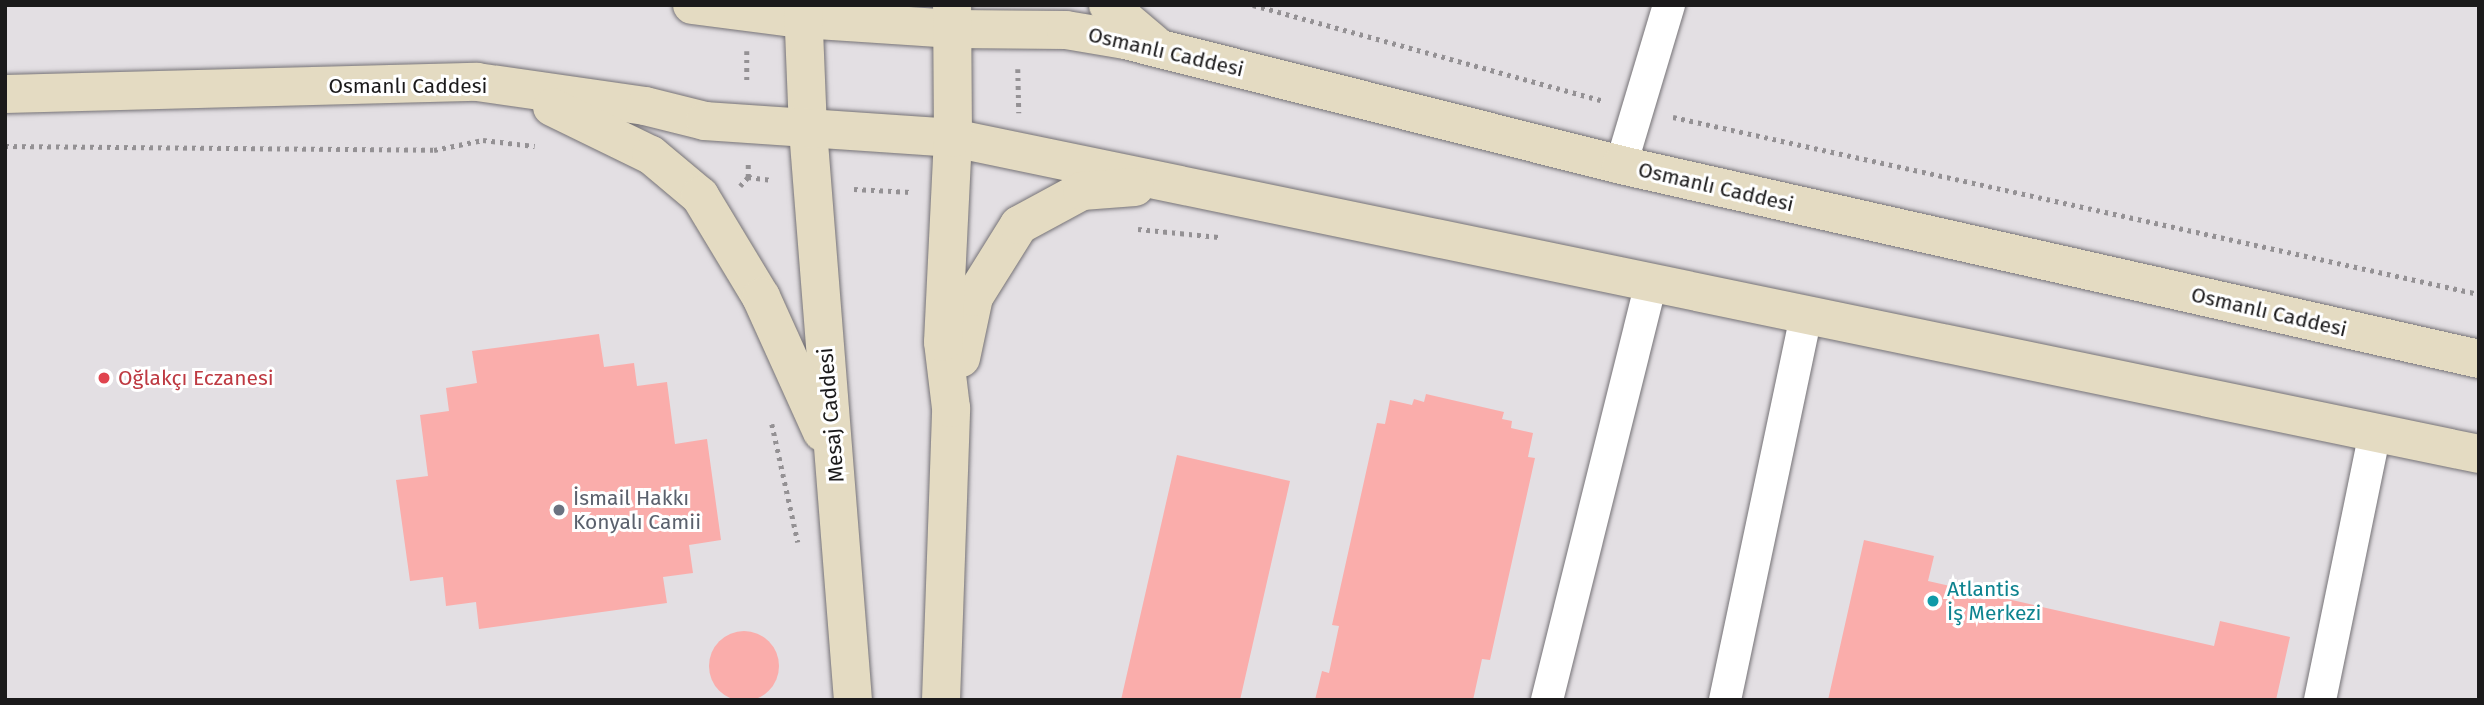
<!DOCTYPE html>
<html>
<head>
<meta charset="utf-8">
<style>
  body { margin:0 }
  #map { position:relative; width:2484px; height:705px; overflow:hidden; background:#e3dfe3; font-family:"Fira Sans",sans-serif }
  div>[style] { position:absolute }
  .building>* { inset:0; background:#faadab }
  .round { border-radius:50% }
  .path>* { height:4.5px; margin-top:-2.25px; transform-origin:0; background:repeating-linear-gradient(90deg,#949194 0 3.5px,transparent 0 8.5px) }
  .roads { filter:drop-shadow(0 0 2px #757276) drop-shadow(0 0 2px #757276) }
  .street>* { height:32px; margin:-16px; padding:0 16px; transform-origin:16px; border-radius:16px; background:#fff }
  .secondary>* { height:38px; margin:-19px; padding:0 19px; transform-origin:19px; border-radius:19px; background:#e4dbc2 }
  .dots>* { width:19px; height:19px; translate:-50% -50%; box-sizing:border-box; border:4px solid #fff; border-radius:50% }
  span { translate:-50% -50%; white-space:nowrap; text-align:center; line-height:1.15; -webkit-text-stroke:6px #fff; paint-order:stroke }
  .street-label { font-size:21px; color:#1b1a1b }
  .health-label { font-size:21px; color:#be3a42 }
  .left { translate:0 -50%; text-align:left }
  .worship-label { font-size:21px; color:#5b616d }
  .culture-label { font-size:21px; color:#0d838f }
  .frame { position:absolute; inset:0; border:7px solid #1b1a1b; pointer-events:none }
</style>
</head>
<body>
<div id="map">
  <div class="building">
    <div style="clip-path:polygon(599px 334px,604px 367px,634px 363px,637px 386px,667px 382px,675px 444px,707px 439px,721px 540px,689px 545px,693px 573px,663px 577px,667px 603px,479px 629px,476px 602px,446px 606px,443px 577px,410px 581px,396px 480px,428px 476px,420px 415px,449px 411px,446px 388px,477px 383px,472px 351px)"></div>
    <div style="clip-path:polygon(1426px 394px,1504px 412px,1502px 419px,1512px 421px,1511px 428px,1533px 433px,1528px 457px,1535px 458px,1490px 660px,1482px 659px,1473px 700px,1315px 700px,1322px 671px,1329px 673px,1339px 626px,1332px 625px,1377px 423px,1385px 424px,1390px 400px,1412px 405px,1414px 399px,1424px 402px)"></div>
    <div style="clip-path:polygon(1177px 455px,1290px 481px,1240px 700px,1121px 700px)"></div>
    <div style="clip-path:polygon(1864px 540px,1934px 556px,1928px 581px,2214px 646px,2220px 621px,2290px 637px,2276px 700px,1828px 700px)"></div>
    <div class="round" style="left:709px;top:631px;width:70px;height:70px"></div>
  </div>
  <div class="path">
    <div style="left:1253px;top:5px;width:363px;rotate:15.3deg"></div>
    <div style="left:747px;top:51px;width:33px;rotate:90deg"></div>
    <div style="left:1018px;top:69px;width:44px;rotate:88.7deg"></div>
    <div style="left:1673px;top:117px;width:825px;rotate:12.39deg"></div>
    <div style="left:5px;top:146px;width:429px;rotate:0.5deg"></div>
    <div style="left:434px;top:150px;width:50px;rotate:-11.5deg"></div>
    <div style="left:483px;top:140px;width:52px;rotate:6.6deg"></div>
    <div style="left:748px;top:177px;width:24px;rotate:7deg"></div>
    <div style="left:740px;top:186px;width:12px;rotate:-48deg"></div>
    <div style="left:748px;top:177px;width:14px;rotate:-90deg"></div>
    <div style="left:854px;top:189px;width:57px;rotate:3deg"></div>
    <div style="left:1138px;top:229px;width:81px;rotate:5.6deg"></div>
    <div style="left:772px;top:424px;width:121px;rotate:77.6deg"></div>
  </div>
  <div class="roads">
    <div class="street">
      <div style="left:1621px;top:165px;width:167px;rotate:-73.3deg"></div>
      <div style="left:1547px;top:700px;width:431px;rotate:-76deg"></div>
      <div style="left:1725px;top:700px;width:393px;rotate:-78.1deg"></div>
      <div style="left:2320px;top:700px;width:275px;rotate:-78.4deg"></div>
    </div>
    <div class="secondary">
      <div style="left:692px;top:5px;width:111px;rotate:7.3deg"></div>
      <div style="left:802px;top:19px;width:152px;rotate:3.8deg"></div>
      <div style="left:954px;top:29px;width:112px;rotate:0.5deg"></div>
      <div style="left:1066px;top:30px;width:60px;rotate:9.6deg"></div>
      <div style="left:1125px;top:40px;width:512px;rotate:14.14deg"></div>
      <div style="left:1621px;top:165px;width:880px;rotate:12.74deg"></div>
      <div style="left:803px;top:5px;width:125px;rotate:87.7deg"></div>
      <div style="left:808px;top:130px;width:572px;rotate:85.49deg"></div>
      <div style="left:1108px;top:5px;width:60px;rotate:40.3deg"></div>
      <div style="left:5px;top:94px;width:472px;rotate:-1.5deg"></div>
      <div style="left:477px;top:82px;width:170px;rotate:8.1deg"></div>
      <div style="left:645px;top:106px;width:62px;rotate:14deg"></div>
      <div style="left:705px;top:121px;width:249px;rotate:3.9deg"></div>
      <div style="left:953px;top:138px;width:1558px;rotate:11.7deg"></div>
      <div style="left:552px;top:107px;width:110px;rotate:25.9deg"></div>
      <div style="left:651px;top:155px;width:64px;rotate:39.9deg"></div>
      <div style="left:700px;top:196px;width:118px;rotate:58.9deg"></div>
      <div style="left:761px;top:297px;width:148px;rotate:65.7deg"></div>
      <div style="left:961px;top:358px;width:62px;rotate:-78deg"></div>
      <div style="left:974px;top:297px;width:85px;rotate:-58deg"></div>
      <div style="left:1019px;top:225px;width:72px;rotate:-28.4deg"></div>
      <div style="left:1082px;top:191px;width:53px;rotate:-4.3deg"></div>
      <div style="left:941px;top:700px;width:292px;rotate:-88deg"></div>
      <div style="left:951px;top:408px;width:66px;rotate:-96.9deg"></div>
      <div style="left:943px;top:342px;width:204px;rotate:-87.2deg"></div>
      <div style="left:953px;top:138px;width:133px;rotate:-90.4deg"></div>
    </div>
  </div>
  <div class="dots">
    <div style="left:104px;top:378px;background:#e0444e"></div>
    <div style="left:559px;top:510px;background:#6b7280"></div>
    <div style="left:1933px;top:601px;background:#0f9aa8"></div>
  </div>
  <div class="street-label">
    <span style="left:1166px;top:52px;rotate:13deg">Osmanlı Caddesi</span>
    <span style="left:408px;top:86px">Osmanlı Caddesi</span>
    <span style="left:1716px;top:187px;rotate:13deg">Osmanlı Caddesi</span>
    <span style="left:2269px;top:312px;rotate:13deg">Osmanlı Caddesi</span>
    <span style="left:831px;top:415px;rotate:-95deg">Mesaj Caddesi</span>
  </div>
  <div class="health-label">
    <span class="left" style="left:118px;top:378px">Oğlakçı Eczanesi</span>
  </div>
  <div class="worship-label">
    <span class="left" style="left:573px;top:510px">İsmail Hakkı<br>Konyalı Camii</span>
  </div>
  <div class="culture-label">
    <span class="left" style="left:1947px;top:601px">Atlantis<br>İş Merkezi</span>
  </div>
  <div class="frame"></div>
</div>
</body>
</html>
